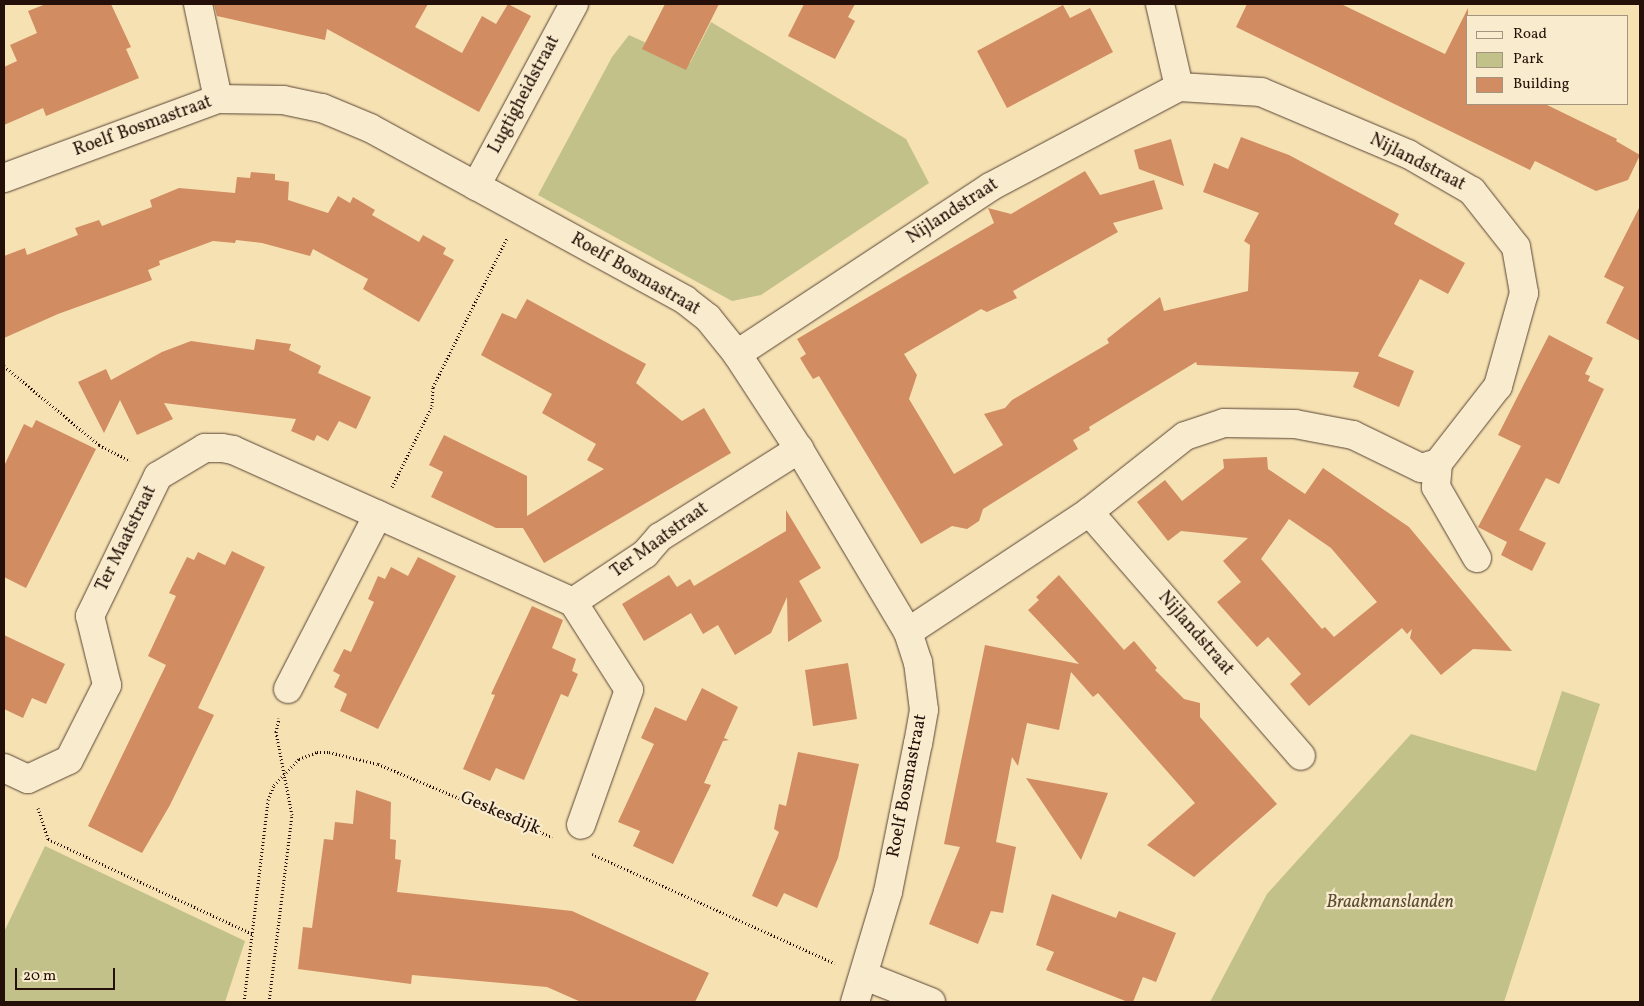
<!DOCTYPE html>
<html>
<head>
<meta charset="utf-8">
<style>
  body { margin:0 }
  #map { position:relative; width:1644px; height:1006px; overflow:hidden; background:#f6e1b3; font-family:Vollkorn,serif }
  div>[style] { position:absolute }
  .green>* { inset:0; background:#c1c189 }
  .building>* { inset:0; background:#d18c61 }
  .path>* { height:3px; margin-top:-1.5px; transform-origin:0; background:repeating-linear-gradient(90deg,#241008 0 1px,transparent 0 3.5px) }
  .roads { filter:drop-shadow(0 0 1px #584433) drop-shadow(0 0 1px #584433) }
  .minor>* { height:28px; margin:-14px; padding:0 14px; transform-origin:14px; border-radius:14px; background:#f9ecce }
  .tertiary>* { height:28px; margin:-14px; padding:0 14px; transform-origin:14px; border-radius:14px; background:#f9ecce }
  span { translate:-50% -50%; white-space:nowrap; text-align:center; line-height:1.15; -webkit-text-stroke:4.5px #f9ecce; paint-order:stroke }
  .street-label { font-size:18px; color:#241008 }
  .park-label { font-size:18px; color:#5b4e35; font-style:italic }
  .frame { position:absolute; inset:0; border:5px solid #241008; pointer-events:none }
  .legend { position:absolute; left:1466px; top:15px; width:162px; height:90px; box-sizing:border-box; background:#f9ecce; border:1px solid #a4947f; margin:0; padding:6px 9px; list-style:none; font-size:15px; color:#241008 }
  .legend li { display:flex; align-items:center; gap:10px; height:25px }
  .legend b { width:25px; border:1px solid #a4947f }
  .scale { position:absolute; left:15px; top:968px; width:100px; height:22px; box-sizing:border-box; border:2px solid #241008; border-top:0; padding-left:6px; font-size:15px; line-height:18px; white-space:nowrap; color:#241008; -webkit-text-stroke:4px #f9ecce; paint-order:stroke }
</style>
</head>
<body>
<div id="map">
  <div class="green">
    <div style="clip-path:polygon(711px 22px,906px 139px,929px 183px,761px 295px,732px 301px,538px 195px,612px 57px,629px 35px,690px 63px)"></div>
    <div style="clip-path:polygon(1562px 691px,1600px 704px,1504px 1002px,1210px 1002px,1267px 894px,1411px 734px,1536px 771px)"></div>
    <div style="clip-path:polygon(45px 846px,245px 941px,225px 1002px,4px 1002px,4px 932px)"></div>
  </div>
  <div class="building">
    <div style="clip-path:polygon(46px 4px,111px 4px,131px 47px,126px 49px,139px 78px,46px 116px,43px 108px,4px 125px,4px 67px,17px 61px,10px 45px,37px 33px,28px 11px)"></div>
    <div style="clip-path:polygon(214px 4px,428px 4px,415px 27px,462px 53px,482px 16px,496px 24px,508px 4px,531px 16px,479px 112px,327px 29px,325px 40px,217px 16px)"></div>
    <div style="clip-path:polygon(665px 4px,719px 4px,686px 70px,642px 49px)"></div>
    <div style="clip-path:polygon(804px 4px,855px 4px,848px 17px,855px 21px,835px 59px,788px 36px)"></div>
    <div style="clip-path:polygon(1247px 4px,1341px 4px,1445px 54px,1468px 8px,1468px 104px,1545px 104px,1617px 139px,1616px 141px,1640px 155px,1628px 180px,1596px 191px,1535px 161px,1530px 170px,1236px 27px)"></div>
    <div style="clip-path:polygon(1063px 5px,1070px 18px,1090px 8px,1113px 52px,1007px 108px,977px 51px)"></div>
    <div style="clip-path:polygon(1241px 137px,1289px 155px,1399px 214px,1394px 224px,1465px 263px,1448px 294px,1420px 279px,1378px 356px,1414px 371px,1399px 407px,1353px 387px,1359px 372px,1197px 365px,1196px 362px,1089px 427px,1090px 430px,1073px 440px,1078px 449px,983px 509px,979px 521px,967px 529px,952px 526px,921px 544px,819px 376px,813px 379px,806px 368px,800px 358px,806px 354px,797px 339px,994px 223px,988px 208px,1011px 214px,1085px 171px,1100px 195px,1154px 180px,1163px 209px,1113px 223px,1118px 232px,1013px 291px,1017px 298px,987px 312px,981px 309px,904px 354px,917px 375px,909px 399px,954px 474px,1003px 445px,984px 414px,1005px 408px,1012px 400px,1109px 343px,1107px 339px,1160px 297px,1164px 311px,1248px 291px,1250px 245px,1244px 241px,1259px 213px,1203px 192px,1214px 163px,1228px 169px)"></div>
    <div style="clip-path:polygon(1171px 139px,1184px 186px,1139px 169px,1134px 150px)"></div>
    <div style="clip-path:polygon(251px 172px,275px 174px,275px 180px,289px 182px,288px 200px,328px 213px,338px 196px,350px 203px,353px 197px,375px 210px,372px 215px,419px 242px,423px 235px,446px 248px,443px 254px,454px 260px,419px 322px,363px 289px,368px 279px,313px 249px,310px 256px,262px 243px,236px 240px,235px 243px,213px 241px,159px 261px,160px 265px,148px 270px,152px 280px,58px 314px,4px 338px,4px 256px,25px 248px,27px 255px,78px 235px,75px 228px,99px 220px,102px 226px,152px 207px,150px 200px,179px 188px,235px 193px,237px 177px,250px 178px)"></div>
    <div style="clip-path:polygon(1640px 206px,1640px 341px,1606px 323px,1624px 287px,1604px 277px)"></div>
    <div style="clip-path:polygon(527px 299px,646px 364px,636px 383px,682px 421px,704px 408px,731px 453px,544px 563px,523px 528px,496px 528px,431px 497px,443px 472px,429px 465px,444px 435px,527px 476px,527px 516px,604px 469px,587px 460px,596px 444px,542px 413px,552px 394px,481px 355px,502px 313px,516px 319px)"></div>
    <div style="clip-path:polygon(1549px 335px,1593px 358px,1585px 374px,1590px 376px,1588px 381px,1604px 389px,1559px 484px,1546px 478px,1519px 530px,1546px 543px,1532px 571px,1501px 555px,1507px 542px,1478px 527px,1521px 446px,1498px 435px)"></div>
    <div style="clip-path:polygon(256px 339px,291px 344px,289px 350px,321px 366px,318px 373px,371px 397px,356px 429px,339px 421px,328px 441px,317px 435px,314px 441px,291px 431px,296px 419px,164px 403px,173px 419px,137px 435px,120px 400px,104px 433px,78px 382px,106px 369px,111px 380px,162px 352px,191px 341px,254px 350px)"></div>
    <div style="clip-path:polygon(36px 420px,96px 449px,26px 588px,4px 577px,4px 466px,24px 424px,32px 428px)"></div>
    <div style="clip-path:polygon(evenodd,1267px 457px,1268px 469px,1305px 494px,1323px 468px,1409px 527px,1512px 651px,1473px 649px,1441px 675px,1410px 638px,1412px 629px,1407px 634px,1402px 628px,1309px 706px,1290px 684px,1301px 674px,1268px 637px,1257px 647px,1217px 602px,1241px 582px,1223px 561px,1248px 538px,1181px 531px,1168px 541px,1137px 502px,1165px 480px,1182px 501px,1224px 468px,1223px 459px,1267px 457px,1289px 519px,1331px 548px,1377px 602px,1334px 637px,1325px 627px,1322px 629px,1261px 559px,1289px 519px)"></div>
    <div style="clip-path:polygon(786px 510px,821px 568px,799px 581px,822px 621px,788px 642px,787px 597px,771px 633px,735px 655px,718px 625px,703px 634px,691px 613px,644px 641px,622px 604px,669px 575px,677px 587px,690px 579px,694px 586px,786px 531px)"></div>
    <div style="clip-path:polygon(232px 551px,265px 567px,198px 708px,214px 715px,170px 805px,142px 853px,88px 826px,166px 665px,148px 656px,176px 596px,169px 593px,187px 557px,194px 560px,198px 552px,225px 565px)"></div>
    <div style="clip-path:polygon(418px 557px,456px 576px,378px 729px,340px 711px,347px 694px,334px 687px,340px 675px,333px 671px,344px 649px,351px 652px,374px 602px,368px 599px,378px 576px,385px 579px,391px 567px,408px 576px)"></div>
    <div style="clip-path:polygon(1059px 575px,1124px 650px,1134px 641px,1157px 668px,1155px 670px,1184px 699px,1200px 703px,1200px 717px,1277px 804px,1194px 877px,1147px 845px,1195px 803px,1098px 693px,1093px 697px,1071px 672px,1059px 730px,1027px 723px,1018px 766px,1012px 757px,996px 842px,1016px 847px,1003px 913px,991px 911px,978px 944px,929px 924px,960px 847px,944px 844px,985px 645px,1079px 664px,1028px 610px,1039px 600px,1036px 597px)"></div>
    <div style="clip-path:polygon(532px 606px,563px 620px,552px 648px,576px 659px,572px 671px,578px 674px,568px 697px,561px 694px,524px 780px,496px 768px,490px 781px,463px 769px,495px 695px,491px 694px)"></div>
    <div style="clip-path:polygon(4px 635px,65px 664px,46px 704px,32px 698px,23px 718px,4px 709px)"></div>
    <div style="clip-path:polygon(848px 663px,857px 719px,813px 726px,805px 670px)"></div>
    <div style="clip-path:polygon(702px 688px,738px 707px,724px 738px,729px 740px,723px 741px,704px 783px,711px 785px,673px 864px,633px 846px,640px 831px,618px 822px,654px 744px,641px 738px,655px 707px,686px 721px)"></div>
    <div style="clip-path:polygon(798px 752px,859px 764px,838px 858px,817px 908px,784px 893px,777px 907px,752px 896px,779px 832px,774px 829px,779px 804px,786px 806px)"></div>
    <div style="clip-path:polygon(1026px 778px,1108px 793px,1081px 860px)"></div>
    <div style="clip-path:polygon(356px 790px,391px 802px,390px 839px,396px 840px,395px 859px,401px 860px,397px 892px,572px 911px,709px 973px,695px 1002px,581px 1002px,547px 987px,412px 975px,411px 984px,298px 969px,303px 927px,312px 928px,324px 839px,333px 840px,335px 822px,353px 824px)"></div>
    <div style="clip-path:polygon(1052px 894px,1116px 918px,1119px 911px,1176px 933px,1156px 982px,1143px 977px,1133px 1002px,1128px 1002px,1046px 970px,1054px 952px,1036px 945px)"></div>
  </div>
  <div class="path">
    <div style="left:4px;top:366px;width:124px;rotate:39.7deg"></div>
    <div style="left:99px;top:445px;width:35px;rotate:27deg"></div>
    <div style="left:392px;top:487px;width:90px;rotate:-63.7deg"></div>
    <div style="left:432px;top:406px;width:19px;rotate:-87deg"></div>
    <div style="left:433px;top:387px;width:166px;rotate:-63.6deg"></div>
    <div style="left:38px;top:808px;width:33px;rotate:72deg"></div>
    <div style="left:48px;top:839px;width:226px;rotate:24.9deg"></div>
    <div style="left:592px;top:854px;width:266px;rotate:24.2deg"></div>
    <div style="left:244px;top:1002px;width:203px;rotate:-83.2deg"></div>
    <div style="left:268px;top:800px;width:16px;rotate:-68deg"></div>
    <div style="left:274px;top:785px;width:36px;rotate:-46deg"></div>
    <div style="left:299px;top:759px;width:19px;rotate:-21deg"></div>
    <div style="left:317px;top:752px;width:12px"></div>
    <div style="left:329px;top:752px;width:50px;rotate:13.8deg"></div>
    <div style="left:378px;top:764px;width:189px;rotate:22.8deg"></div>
    <div style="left:269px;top:1002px;width:188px;rotate:-83deg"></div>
    <div style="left:292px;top:815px;width:85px;rotate:-100.9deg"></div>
    <div style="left:276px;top:732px;width:14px;rotate:-78deg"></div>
  </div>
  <div class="roads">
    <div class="minor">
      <div style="left:198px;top:4px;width:97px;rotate:78.1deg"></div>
      <div style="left:1160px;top:4px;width:85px;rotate:77.1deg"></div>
      <div style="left:476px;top:186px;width:207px;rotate:-61.7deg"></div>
      <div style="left:737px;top:354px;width:303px;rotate:-33.4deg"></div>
      <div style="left:990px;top:187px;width:214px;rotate:-27.9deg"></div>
      <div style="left:1179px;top:87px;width:82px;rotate:3.5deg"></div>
      <div style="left:1261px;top:92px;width:160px;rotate:22.9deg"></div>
      <div style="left:1408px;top:154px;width:74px;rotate:30deg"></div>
      <div style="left:1472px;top:191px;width:71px;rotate:51.8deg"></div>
      <div style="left:1516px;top:247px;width:47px;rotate:80.1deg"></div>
      <div style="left:1524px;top:293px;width:97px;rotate:105.6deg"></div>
      <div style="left:1498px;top:386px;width:98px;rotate:127.9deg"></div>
      <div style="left:1438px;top:463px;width:24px;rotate:95deg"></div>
      <div style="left:1436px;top:487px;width:82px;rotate:60deg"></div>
      <div style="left:1089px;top:512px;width:323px;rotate:49deg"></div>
      <div style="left:573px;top:602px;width:87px;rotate:-33.7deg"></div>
      <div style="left:645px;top:554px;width:23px;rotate:-49deg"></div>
      <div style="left:660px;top:537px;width:165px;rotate:-32.3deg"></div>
      <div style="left:908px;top:632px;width:217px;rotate:-33.5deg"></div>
      <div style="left:1089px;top:512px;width:122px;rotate:-38.4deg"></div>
      <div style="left:1185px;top:436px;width:41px;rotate:-18.4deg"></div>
      <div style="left:1224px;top:423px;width:71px;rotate:0.8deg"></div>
      <div style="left:1295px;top:424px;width:59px;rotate:10.7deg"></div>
      <div style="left:1353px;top:435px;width:76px;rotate:25.9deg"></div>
      <div style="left:1421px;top:468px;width:18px;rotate:-16deg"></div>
      <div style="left:288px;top:689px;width:196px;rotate:-62.7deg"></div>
      <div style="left:4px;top:768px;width:26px;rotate:25deg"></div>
      <div style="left:28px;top:779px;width:45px;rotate:-24.9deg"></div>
      <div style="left:69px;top:760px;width:84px;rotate:-63.1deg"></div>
      <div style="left:107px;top:685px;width:71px;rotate:-103.8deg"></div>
      <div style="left:90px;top:616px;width:156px;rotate:-64.1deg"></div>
      <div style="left:158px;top:476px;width:55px;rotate:-30.8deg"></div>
      <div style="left:205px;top:448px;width:17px"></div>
      <div style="left:222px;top:448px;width:11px;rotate:10deg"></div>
      <div style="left:233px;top:450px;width:372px;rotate:24.1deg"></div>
      <div style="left:573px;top:602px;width:104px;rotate:57.5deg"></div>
      <div style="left:629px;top:690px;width:143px;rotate:109.6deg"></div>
      <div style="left:865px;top:976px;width:71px;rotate:21.5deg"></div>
    </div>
    <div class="tertiary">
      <div style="left:4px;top:178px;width:228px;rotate:-20.3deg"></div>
      <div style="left:218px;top:99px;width:65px;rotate:0.9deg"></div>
      <div style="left:283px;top:100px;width:40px;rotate:12deg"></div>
      <div style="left:322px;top:108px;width:52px;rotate:22.6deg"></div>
      <div style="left:370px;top:128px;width:359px;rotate:28.6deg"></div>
      <div style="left:685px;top:300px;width:29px;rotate:38deg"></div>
      <div style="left:708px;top:318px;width:46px;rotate:51.1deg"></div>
      <div style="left:737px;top:354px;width:113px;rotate:56.9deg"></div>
      <div style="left:799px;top:449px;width:213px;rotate:59.2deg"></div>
      <div style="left:908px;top:632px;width:32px;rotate:72deg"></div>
      <div style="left:918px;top:662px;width:48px;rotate:82.9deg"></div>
      <div style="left:924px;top:710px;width:34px;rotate:100deg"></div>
      <div style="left:918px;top:743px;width:152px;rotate:101.4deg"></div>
      <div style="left:888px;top:892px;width:115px;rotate:106.7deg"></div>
    </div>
  </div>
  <div class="street-label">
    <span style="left:525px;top:95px;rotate:-62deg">Lugtigheidstraat</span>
    <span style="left:143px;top:127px;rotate:-20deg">Roelf Bosmastraat</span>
    <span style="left:1417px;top:163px;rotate:27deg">Nijlandstraat</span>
    <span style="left:953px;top:212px;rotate:-33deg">Nijlandstraat</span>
    <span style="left:635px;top:275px;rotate:30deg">Roelf Bosmastraat</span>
    <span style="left:127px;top:539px;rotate:-64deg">Ter Maatstraat</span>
    <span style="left:660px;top:541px;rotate:-36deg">Ter Maatstraat</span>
    <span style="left:1195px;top:634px;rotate:49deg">Nijlandstraat</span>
    <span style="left:908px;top:786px;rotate:-79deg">Roelf Bosmastraat</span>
    <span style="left:500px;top:814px;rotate:23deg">Geskesdijk</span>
  </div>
  <div class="park-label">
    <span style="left:1390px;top:903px">Braakmanslanden</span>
  </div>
  <div class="frame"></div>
  <ul class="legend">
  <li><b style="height:6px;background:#f9ecce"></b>Road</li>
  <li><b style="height:14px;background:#c1c189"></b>Park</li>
  <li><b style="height:14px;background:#d18c61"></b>Building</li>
  </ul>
  <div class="scale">20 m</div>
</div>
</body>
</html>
